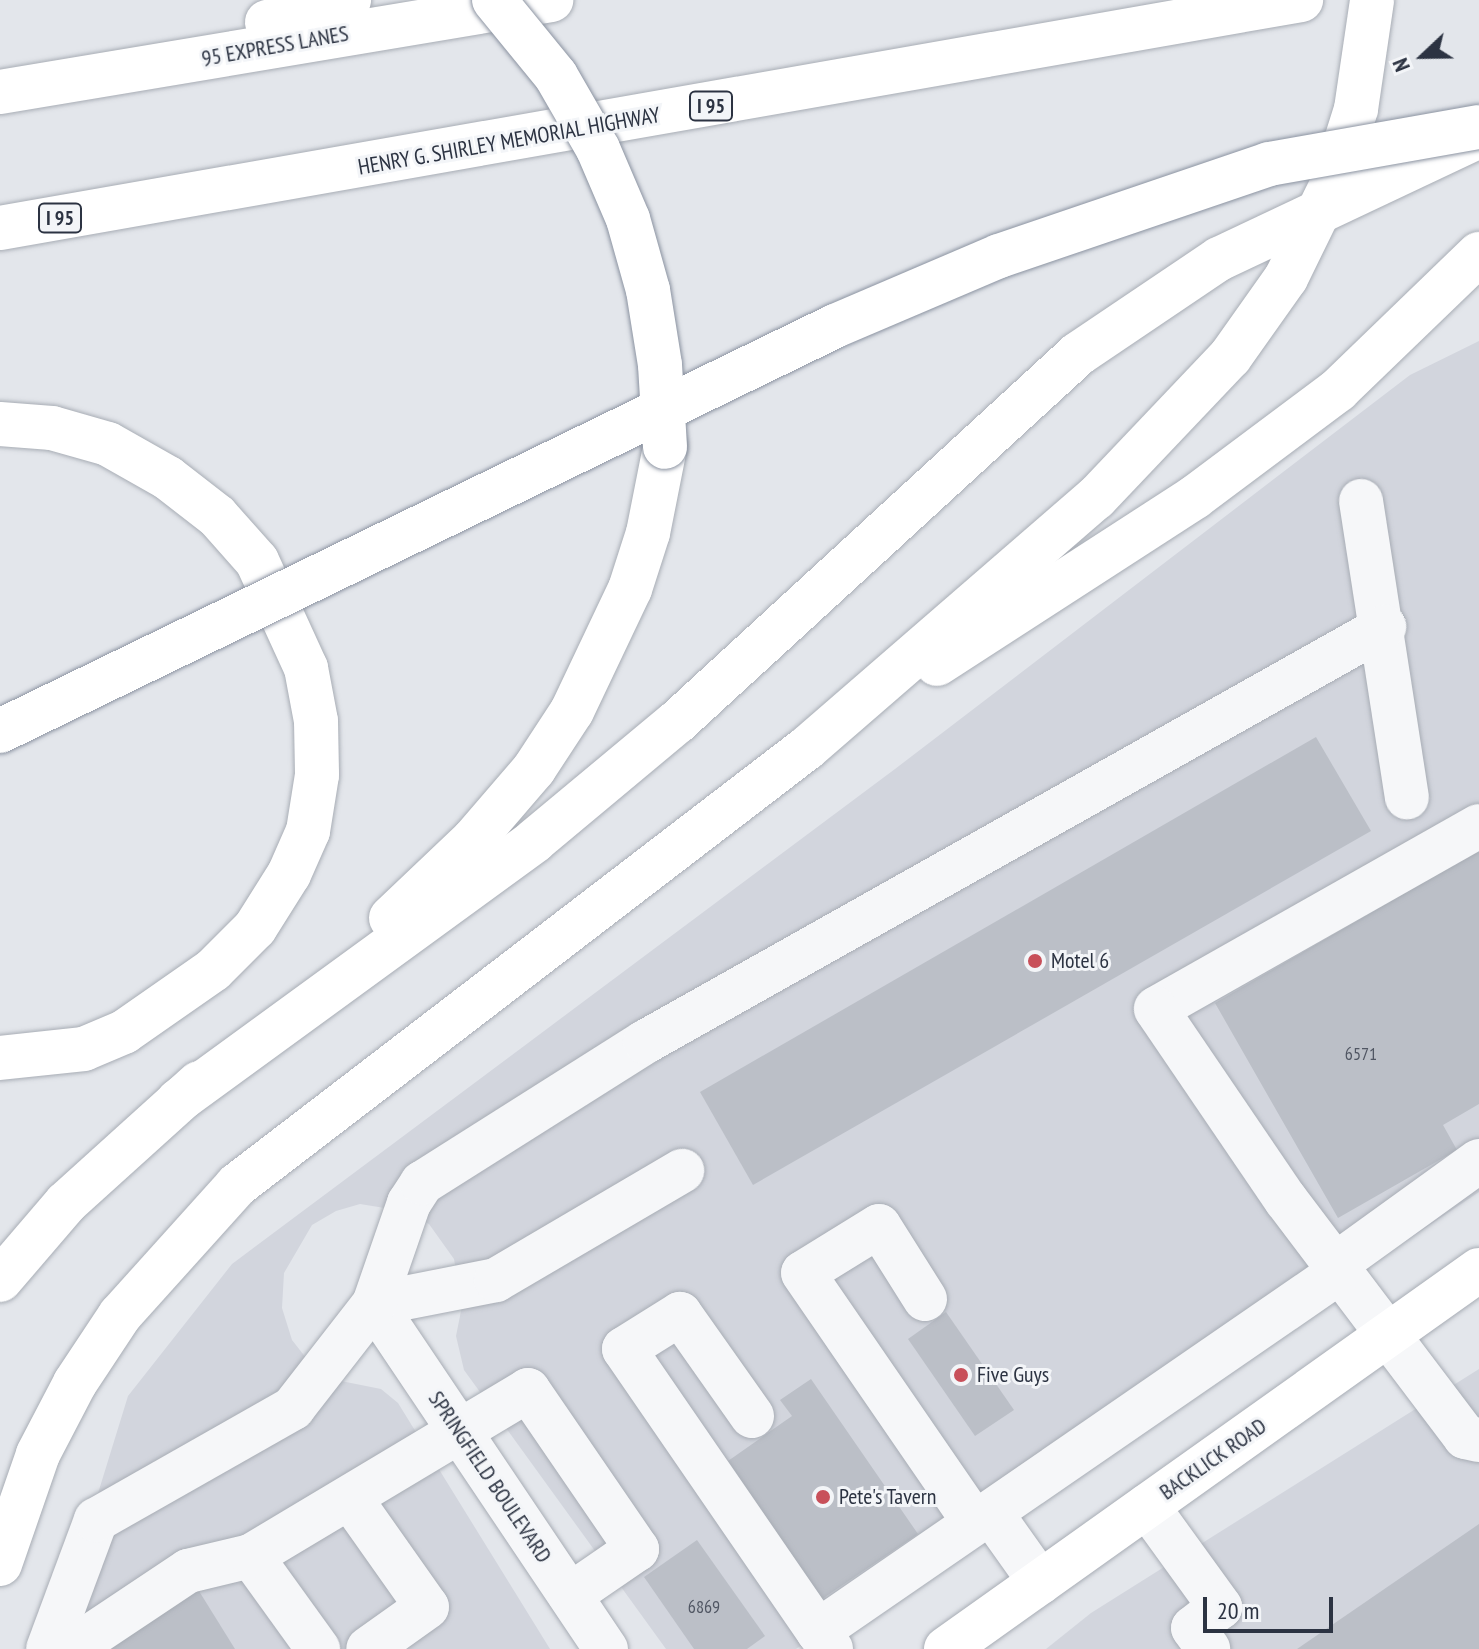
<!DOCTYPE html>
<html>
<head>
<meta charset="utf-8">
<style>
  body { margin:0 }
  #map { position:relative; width:1479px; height:1649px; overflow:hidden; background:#e3e6eb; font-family:"PT Sans Narrow",sans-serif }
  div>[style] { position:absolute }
  .built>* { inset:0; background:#d2d5dd }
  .building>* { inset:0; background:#bbbfc7 }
  .roads { filter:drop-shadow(0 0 2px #a8adb5) drop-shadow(0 0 2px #a8adb5) }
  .minor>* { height:44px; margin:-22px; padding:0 22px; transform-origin:22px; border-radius:22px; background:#f6f7f9 }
  .major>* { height:44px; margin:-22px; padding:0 22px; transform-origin:22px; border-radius:22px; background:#fff }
  .highway>* { height:44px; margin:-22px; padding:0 22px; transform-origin:22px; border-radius:22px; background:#fff }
  .bridges { filter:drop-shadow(0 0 2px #8b93a1) drop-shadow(0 0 2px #8b93a1) }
  .highway-bridge>* { height:44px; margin:-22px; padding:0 22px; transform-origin:22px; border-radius:22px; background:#fff }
  .dots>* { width:22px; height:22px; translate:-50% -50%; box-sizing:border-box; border:4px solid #f3f5f8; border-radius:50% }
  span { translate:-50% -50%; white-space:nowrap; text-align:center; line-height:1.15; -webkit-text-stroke:6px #f3f5f8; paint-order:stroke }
  .number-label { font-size:18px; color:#505663 }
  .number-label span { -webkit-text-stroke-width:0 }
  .shield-label span { padding:2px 6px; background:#f3f5f8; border:2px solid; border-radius:6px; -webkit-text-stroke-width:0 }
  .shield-label { font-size:20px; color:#2c3342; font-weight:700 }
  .street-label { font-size:22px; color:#2c3342 }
  .poi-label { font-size:22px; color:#2c3342 }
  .left { translate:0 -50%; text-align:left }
  .north { position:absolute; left:1383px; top:16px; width:80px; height:80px; -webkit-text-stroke:6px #f3f5f8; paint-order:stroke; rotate:248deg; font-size:22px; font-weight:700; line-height:32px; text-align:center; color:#2c3342 }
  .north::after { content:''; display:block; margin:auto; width:28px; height:36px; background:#2c3342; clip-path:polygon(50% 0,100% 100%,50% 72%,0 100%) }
  .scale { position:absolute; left:1203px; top:1597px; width:130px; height:36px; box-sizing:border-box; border:4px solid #2c3342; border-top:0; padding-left:10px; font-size:24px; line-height:28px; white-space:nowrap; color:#2c3342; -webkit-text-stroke:6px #f3f5f8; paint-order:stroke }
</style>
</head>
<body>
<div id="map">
  <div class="built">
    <div style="clip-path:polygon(1479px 341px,1479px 1192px,796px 1649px,666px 1649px,464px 1370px,456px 1336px,462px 1306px,454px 1259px,429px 1224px,397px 1210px,360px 1204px,336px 1211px,312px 1225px,284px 1273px,282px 1308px,292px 1340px,310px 1363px,331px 1379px,381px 1389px,398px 1403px,550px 1649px,50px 1649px,128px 1396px,232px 1264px,895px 769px,1410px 375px)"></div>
    <div style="clip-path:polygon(1479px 1369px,1479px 1649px,1046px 1649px,1091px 1613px)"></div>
  </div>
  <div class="building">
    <div style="clip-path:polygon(1316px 737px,1371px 831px,753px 1185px,700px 1092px)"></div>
    <div style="clip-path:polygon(1479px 850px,1479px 1104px,1443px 1125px,1457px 1150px,1338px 1218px,1215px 1003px)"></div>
    <div style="clip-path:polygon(946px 1312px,1014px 1410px,975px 1436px,908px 1339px)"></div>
    <div style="clip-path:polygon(811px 1379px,918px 1534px,822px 1599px,728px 1461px,792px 1416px,780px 1400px)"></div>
    <div style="clip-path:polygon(1479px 1524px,1479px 1649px,1297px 1649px)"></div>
    <div style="clip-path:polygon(697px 1540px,765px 1636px,747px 1649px,694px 1649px,644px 1577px)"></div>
    <div style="clip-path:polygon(194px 1583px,235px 1649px,93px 1649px)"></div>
  </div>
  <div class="roads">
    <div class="minor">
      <div style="left:1361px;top:501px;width:300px;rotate:81.2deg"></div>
      <div style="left:1479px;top:826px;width:371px;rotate:150.5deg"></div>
      <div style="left:1156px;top:1009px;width:231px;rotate:55.8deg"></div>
      <div style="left:1286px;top:1200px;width:297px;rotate:52.9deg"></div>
      <div style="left:1465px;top:1437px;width:14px;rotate:12deg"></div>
      <div style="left:1336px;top:1264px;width:176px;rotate:-35.8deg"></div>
      <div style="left:925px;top:1299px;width:86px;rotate:-122.2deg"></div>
      <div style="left:879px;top:1226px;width:89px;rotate:148.3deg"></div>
      <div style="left:803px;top:1273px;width:303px;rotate:55.5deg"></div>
      <div style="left:374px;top:1304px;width:416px;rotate:56.1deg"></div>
      <div style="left:374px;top:1304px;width:124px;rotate:-11.1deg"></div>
      <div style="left:496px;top:1280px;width:216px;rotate:-30.4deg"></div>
      <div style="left:752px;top:1416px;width:125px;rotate:-125.2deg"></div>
      <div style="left:680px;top:1314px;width:66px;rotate:148deg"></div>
      <div style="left:624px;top:1349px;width:342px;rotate:55.5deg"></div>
      <div style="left:350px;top:1498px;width:133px;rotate:54.8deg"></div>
      <div style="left:427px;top:1607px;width:72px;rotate:144.6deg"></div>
      <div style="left:1147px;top:1506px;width:125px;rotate:54.1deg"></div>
      <div style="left:1220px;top:1607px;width:34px;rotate:142deg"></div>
      <div style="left:1193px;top:1628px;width:26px;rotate:54deg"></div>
      <div style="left:991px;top:1513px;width:85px;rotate:54.6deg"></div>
      <div style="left:251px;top:1556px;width:115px;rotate:54.2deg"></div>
      <div style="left:48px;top:1649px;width:138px;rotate:-69.6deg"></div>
      <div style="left:96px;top:1520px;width:227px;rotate:-29.6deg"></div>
      <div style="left:293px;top:1408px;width:132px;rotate:-52.1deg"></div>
      <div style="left:374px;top:1304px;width:107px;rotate:-70.9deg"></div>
      <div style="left:409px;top:1203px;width:24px;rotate:-57deg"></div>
      <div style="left:422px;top:1183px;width:264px;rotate:-32.3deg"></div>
      <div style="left:645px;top:1042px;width:848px;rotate:-29.32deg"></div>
      <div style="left:71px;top:1649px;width:141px;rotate:-33.7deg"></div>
      <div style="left:188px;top:1571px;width:65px;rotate:-13.4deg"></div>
      <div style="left:251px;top:1556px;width:323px;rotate:-30.9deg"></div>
      <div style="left:528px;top:1390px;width:193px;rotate:55.6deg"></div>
      <div style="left:637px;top:1549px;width:81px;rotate:145.5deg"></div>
      <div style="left:831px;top:1649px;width:22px;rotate:-126deg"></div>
      <div style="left:818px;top:1631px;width:635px;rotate:-34.54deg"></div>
    </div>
    <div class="major">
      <div style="left:946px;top:1649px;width:654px;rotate:-35.42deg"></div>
    </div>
    <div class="highway">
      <div style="left:267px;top:22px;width:85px;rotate:-15deg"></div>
      <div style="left:0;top:92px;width:559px;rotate:-9.48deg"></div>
      <div style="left:0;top:228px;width:1321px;rotate:-9.94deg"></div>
      <div style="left:0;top:424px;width:52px;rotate:4.4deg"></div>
      <div style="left:52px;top:428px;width:58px;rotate:15.9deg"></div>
      <div style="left:108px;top:444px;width:69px;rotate:29.5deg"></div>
      <div style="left:168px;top:478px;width:62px;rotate:37.8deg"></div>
      <div style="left:217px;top:516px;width:60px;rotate:48.4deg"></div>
      <div style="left:257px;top:561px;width:118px;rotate:65.4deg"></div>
      <div style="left:306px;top:668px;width:54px;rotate:79.3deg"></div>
      <div style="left:316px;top:721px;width:54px;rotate:88.9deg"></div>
      <div style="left:317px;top:775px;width:57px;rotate:99.1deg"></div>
      <div style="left:308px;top:831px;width:47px;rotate:113.8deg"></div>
      <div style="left:289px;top:874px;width:64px;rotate:122.2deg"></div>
      <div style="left:255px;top:928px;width:59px;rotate:135deg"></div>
      <div style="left:213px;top:970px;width:108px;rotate:145.1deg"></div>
      <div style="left:124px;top:1032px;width:43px;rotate:157deg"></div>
      <div style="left:84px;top:1049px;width:84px;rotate:173.9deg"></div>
      <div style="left:937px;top:664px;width:307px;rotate:-32.9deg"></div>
      <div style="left:1195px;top:497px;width:179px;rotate:-36.8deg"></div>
      <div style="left:1338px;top:390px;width:196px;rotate:-44deg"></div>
      <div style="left:391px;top:918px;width:113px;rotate:-43.6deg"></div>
      <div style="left:473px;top:840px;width:94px;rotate:-49.3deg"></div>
      <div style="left:534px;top:769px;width:69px;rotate:-56.8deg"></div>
      <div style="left:572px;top:711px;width:135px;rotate:-64.6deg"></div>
      <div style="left:630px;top:589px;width:59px;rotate:-72.2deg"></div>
      <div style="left:648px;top:533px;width:88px;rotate:-78.8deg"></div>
      <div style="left:178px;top:1101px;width:441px;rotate:-36.1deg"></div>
      <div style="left:534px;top:841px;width:186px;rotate:-39.8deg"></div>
      <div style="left:677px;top:722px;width:544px;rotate:-42.54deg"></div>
      <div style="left:1078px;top:354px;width:170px;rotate:-34deg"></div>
      <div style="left:1219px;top:259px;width:288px;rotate:-25.3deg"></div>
      <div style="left:0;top:1280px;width:101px;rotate:-49.4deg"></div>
      <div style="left:66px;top:1203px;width:179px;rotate:-42.1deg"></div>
      <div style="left:0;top:1564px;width:116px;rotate:-70.9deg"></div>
      <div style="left:38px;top:1454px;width:80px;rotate:-62.5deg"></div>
      <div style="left:75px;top:1383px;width:82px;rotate:-56.5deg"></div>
      <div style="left:120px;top:1315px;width:175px;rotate:-48deg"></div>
      <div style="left:237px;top:1185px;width:718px;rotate:-37.48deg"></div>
      <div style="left:807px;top:748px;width:382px;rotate:-40.9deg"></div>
      <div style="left:1096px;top:498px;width:195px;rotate:-46.5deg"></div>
      <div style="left:1230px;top:357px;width:97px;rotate:-54.7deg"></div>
      <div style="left:1286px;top:278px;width:107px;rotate:-63.9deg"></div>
      <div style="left:1333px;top:182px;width:77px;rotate:-72.5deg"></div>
      <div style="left:1356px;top:109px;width:110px;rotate:-81.6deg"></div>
    </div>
  </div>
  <div class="bridges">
    <div class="highway-bridge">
      <div style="left:494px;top:0;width:98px;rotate:50.8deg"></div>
      <div style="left:556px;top:76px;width:84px;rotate:60.1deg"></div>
      <div style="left:598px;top:149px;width:76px;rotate:66.8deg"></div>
      <div style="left:628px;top:219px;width:74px;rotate:74.3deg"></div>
      <div style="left:648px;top:290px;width:76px;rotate:80.9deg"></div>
      <div style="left:660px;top:365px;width:82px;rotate:86.5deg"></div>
      <div style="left:0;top:731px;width:928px;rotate:-25.87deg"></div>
      <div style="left:835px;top:326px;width:178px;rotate:-23.1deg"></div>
      <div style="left:999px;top:256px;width:285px;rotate:-18.8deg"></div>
      <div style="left:1269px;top:164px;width:213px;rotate:-10deg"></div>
    </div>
  </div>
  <div class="dots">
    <div style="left:1035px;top:961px;background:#c8505a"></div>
    <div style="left:961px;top:1375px;background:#c8505a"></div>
    <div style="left:823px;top:1497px;background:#c8505a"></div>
  </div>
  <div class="number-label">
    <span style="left:1361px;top:1054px">6571</span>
    <span style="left:704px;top:1607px">6869</span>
  </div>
  <div class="shield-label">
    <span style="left:711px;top:106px">I 95</span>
    <span style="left:60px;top:218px">I 95</span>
  </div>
  <div class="street-label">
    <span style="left:275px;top:46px;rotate:-10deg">95 EXPRESS LANES</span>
    <span style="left:509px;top:141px;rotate:-10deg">HENRY G. SHIRLEY MEMORIAL HIGHWAY</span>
    <span style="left:1213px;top:1459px;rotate:-35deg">BACKLICK ROAD</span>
    <span style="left:490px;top:1477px;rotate:56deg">SPRINGFIELD BOULEVARD</span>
  </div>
  <div class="poi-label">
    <span class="left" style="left:1051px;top:961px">Motel 6</span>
    <span class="left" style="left:977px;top:1375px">Five Guys</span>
    <span class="left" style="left:839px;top:1497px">Pete's Tavern</span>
  </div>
  <div class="north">N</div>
  <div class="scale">20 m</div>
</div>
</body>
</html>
